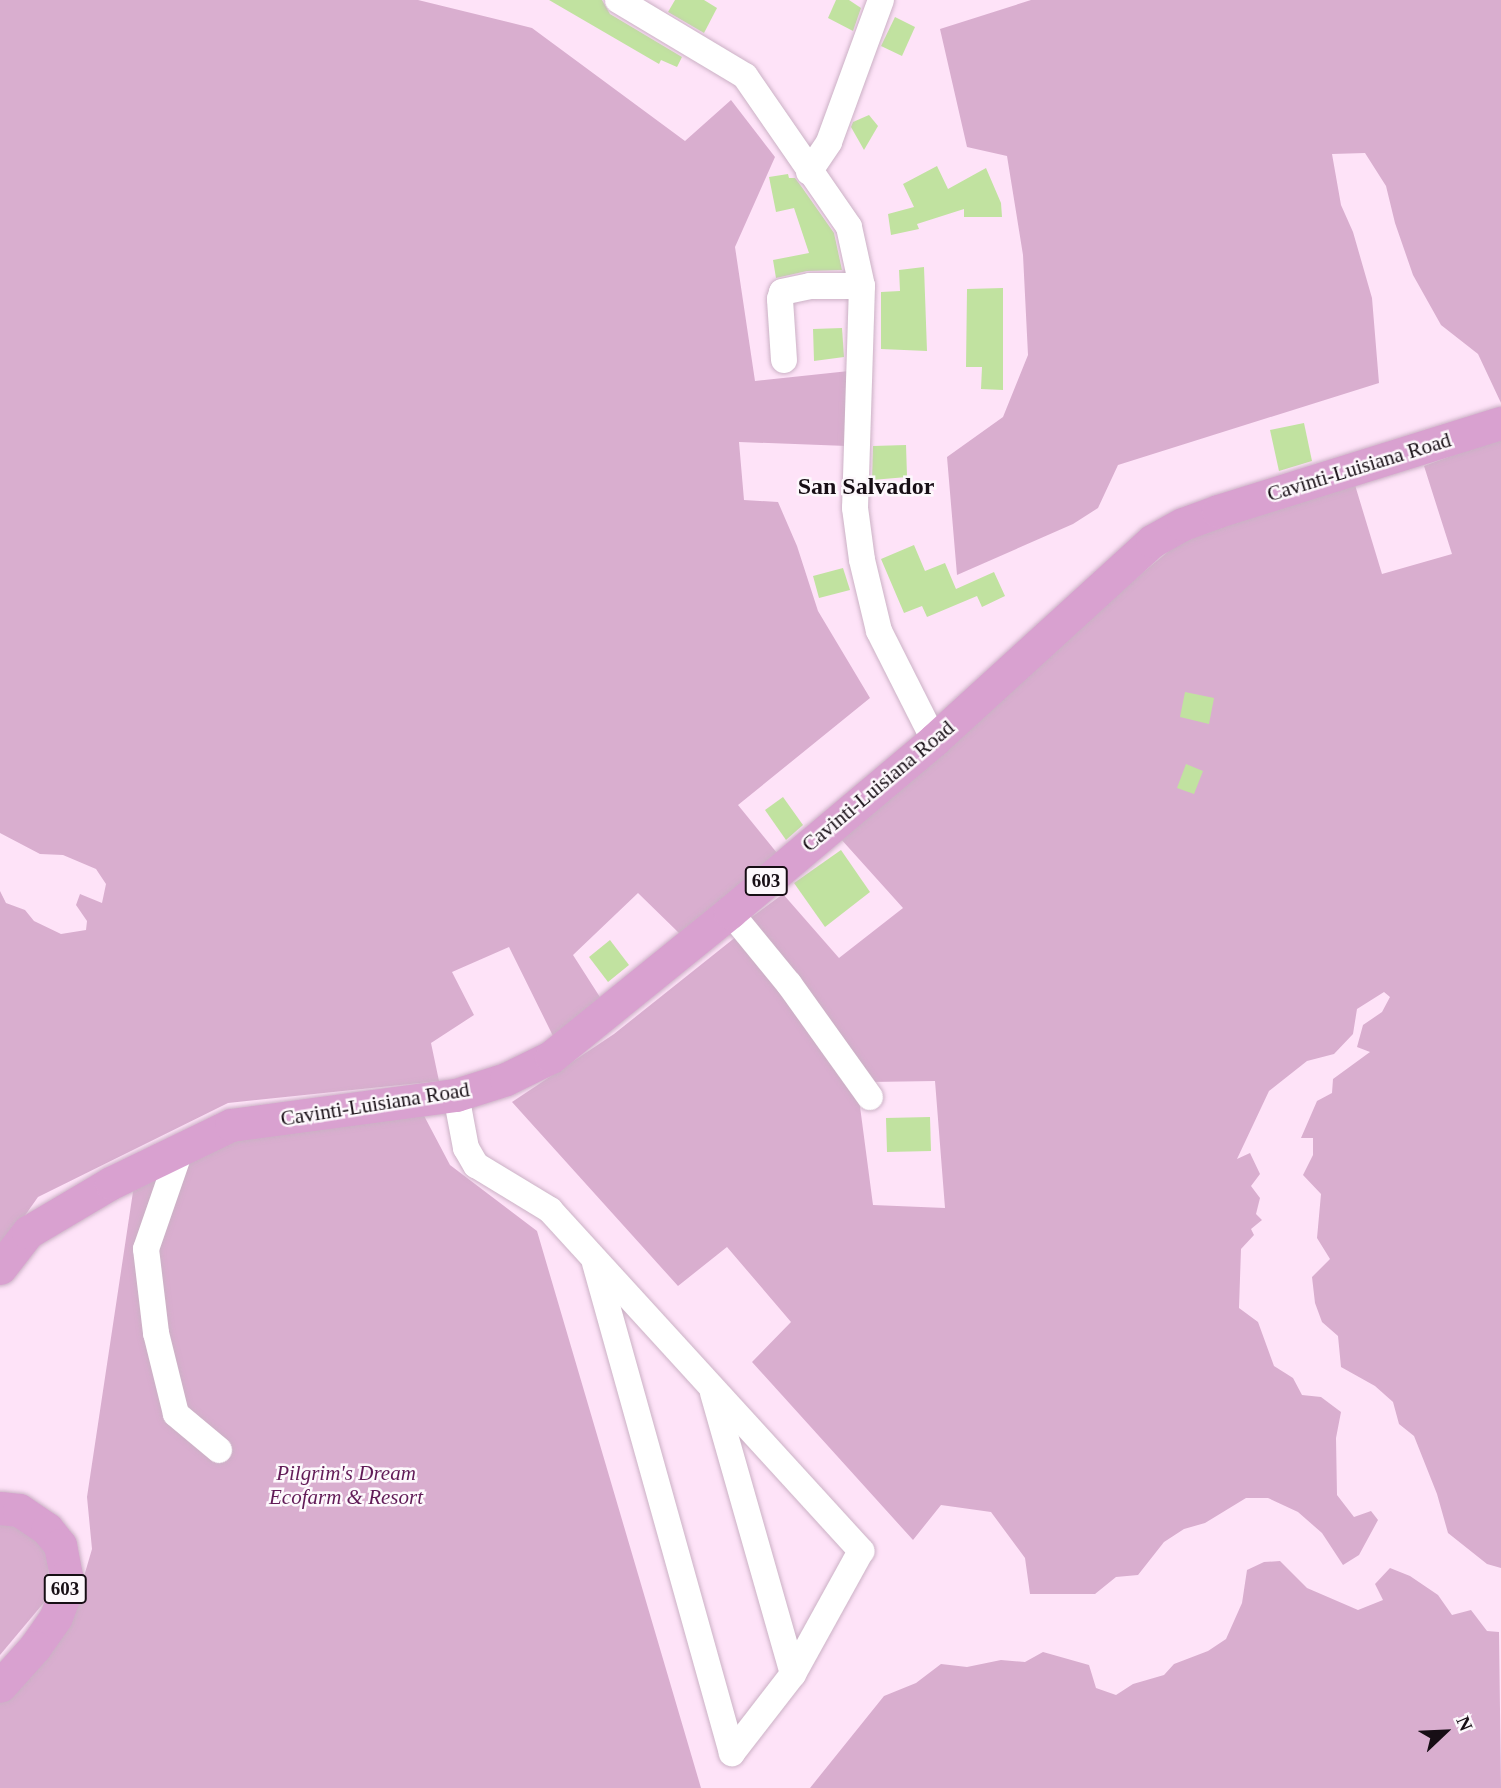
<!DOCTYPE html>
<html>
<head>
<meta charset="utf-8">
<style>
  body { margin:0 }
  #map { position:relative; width:1501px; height:1788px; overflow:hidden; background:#fee3f8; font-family:Georgia,serif }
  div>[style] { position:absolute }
  .green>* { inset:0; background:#d9aecf }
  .building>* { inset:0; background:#c1e2a0 }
  .roads { filter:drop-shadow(0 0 2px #cbb1c5) drop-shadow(0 0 2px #cbb1c5) }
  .minor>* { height:26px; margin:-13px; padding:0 13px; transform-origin:13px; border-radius:13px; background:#fff }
  .major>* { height:33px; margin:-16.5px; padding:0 16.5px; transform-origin:16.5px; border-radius:16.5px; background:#d9a1d0 }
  span { translate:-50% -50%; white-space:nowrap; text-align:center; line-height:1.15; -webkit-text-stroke:5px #fdf8fc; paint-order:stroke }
  .shield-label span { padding:2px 5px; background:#fdf8fc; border:2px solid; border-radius:5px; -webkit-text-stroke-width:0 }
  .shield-label { font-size:19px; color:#170e15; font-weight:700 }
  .street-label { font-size:21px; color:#170e15 }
  .park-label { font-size:21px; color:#611b57; font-style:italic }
  .quarter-label { font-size:24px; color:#170e15; font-weight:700 }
  .north { position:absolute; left:1410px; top:1697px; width:70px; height:70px; -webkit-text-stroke:5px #fdf8fc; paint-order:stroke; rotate:67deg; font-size:19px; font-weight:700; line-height:28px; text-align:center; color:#170e15 }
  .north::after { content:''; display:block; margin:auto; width:24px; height:32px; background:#170e15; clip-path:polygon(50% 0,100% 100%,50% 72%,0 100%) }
</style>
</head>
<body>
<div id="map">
  <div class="green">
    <div style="clip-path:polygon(0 0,418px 0,532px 28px,685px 141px,731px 100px,775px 157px,735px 247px,755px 381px,849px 371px,847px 446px,739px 442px,744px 500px,778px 502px,797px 546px,818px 611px,870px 698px,738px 805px,777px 853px,680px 934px,638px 893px,573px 955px,605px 1005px,554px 1038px,509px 947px,452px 972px,474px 1015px,431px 1043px,439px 1081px,228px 1103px,38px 1197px,0 1251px,0 891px,6px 903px,25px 910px,34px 921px,61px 934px,86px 930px,87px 921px,76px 905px,80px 894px,102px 903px,106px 884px,96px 869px,63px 855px,40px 854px,0 833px)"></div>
    <div style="clip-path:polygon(1031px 0,1501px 0,1501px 403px,1478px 354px,1441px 325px,1413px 275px,1395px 223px,1386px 186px,1365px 153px,1332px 154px,1341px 205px,1353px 232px,1372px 298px,1379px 383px,1118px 465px,1098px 508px,1073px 524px,957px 575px,947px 457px,1003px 417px,1028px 355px,1023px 255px,1007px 156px,967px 147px,940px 29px)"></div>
    <div style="clip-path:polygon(1501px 438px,1501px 1568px,1487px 1564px,1448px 1533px,1437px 1494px,1414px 1436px,1399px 1424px,1393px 1402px,1375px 1386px,1341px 1367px,1338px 1336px,1322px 1322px,1315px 1303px,1312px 1277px,1330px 1259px,1317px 1238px,1321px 1194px,1303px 1175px,1313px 1155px,1313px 1138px,1301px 1138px,1317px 1101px,1332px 1093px,1333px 1079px,1370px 1052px,1357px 1047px,1363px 1025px,1382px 1012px,1390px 997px,1384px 992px,1357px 1009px,1353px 1034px,1334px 1054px,1307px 1061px,1269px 1091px,1237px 1159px,1250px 1153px,1260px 1174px,1251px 1186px,1260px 1198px,1256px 1214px,1262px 1220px,1251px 1229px,1254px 1235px,1241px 1249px,1239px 1308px,1258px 1322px,1274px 1366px,1293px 1378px,1302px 1395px,1321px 1397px,1341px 1412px,1336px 1438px,1337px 1495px,1354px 1517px,1371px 1511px,1378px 1520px,1359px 1555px,1343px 1565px,1322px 1533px,1298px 1512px,1268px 1498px,1246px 1498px,1205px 1523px,1184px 1529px,1164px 1542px,1138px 1575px,1116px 1577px,1095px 1594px,1030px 1594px,1025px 1558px,991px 1512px,941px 1505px,913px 1540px,752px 1362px,791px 1322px,727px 1247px,678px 1286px,512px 1102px,614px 1034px,737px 936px,859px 1099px,873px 1205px,945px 1208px,935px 1081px,870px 1082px,748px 920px,783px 894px,839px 958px,903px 908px,840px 838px,1101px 607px,1186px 537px,1355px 485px,1382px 574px,1452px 554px,1424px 466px)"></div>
    <div style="clip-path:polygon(421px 1110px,450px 1165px,537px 1231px,701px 1788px,0 1788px,0 1695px,75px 1607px,92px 1549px,87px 1497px,134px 1185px,241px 1127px)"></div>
    <div style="clip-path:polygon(0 1524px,27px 1529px,49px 1556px,47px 1599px,0 1655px)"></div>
    <div style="clip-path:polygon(1280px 1561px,1307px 1588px,1358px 1610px,1383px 1600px,1375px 1584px,1390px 1568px,1410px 1576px,1438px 1595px,1452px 1615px,1471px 1610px,1487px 1631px,1499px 1632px,1501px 1788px,810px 1788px,884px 1696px,916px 1683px,941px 1664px,967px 1667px,1001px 1660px,1025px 1662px,1043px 1652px,1089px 1665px,1096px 1688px,1116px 1695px,1133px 1684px,1164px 1675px,1174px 1664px,1208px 1651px,1226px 1639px,1242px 1603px,1247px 1570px,1264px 1562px)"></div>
  </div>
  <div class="building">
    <div style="clip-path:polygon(549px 0,602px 0,610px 14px,682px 57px,677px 67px,661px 60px,659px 64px)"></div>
    <div style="clip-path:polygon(675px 0,704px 0,717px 8px,704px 33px,668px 12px)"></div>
    <div style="clip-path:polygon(836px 0,849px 0,861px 8px,853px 31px,828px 18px)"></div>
    <div style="clip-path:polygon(895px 17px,915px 27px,902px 56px,881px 46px)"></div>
    <div style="clip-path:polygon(869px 115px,878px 126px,864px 150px,851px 127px,853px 122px)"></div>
    <div style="clip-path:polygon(937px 166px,948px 189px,986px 168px,1001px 203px,1002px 217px,964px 217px,964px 209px,917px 224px,919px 229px,891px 235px,888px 214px,914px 207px,903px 184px)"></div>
    <div style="clip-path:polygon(788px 174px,789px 178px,795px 178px,801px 186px,834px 233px,842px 270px,807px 271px,776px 278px,773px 260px,809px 253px,794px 208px,776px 212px,769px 177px)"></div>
    <div style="clip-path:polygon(924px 267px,927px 351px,881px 349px,881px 292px,900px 291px,899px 270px)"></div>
    <div style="clip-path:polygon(1003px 288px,1003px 390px,981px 389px,982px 367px,966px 367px,967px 289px)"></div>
    <div style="clip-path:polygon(842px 328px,844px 357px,814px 361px,813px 329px)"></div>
    <div style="clip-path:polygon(1304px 423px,1312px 461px,1279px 471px,1270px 430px)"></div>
    <div style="clip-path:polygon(906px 445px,907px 477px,872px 480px,873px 446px)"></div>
    <div style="clip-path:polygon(914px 545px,925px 571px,945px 563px,956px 589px,994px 572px,1005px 596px,982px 607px,977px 596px,927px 617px,922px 606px,904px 613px,881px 559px)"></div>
    <div style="clip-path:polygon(843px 568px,850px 590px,819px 598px,813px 576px)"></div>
    <div style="clip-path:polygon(1185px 692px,1214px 698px,1209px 724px,1180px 717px)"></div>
    <div style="clip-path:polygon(1186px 764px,1203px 771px,1194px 794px,1177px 788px)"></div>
    <div style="clip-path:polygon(783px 797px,803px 825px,786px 840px,765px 810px)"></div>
    <div style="clip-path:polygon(841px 850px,870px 892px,825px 927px,794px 883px)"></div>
    <div style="clip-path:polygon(610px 940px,629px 965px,608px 982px,589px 957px)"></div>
    <div style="clip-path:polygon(930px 1117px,931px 1151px,887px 1152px,886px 1118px)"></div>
  </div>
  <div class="roads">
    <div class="minor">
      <div style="left:618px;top:0;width:148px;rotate:30.9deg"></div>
      <div style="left:745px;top:76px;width:183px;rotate:55.4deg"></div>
      <div style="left:849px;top:227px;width:60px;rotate:77.6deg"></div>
      <div style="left:862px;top:286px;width:222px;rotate:91.8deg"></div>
      <div style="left:855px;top:508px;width:52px;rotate:82.3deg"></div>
      <div style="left:862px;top:560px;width:73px;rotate:76.5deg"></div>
      <div style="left:879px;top:631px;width:122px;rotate:63.2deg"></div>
      <div style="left:809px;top:172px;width:36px;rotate:-56deg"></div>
      <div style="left:829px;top:142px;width:151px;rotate:-69.9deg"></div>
      <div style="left:784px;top:360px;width:61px;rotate:-93.8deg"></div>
      <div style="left:780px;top:299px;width:7px;rotate:-74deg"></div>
      <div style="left:782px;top:292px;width:29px;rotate:-12deg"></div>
      <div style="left:810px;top:286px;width:52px"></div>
      <div style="left:730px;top:912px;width:93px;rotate:50.7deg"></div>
      <div style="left:789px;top:984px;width:139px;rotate:54.4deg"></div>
      <div style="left:456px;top:1095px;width:54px;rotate:79.3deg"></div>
      <div style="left:466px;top:1148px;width:20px;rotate:60deg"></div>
      <div style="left:476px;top:1165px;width:87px;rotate:31.3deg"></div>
      <div style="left:550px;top:1210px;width:462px;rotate:47.6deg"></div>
      <div style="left:861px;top:1551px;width:141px;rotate:118.9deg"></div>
      <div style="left:793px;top:1674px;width:100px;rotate:127.7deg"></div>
      <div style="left:181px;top:1148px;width:107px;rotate:109.1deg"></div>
      <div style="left:146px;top:1249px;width:85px;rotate:83.2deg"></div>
      <div style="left:156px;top:1333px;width:83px;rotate:76.1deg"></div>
      <div style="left:176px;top:1414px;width:56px;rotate:39.9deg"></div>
      <div style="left:595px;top:1263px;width:509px;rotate:74.38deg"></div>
      <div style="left:713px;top:1393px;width:292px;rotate:74.1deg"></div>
    </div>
    <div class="major">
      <div style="left:0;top:1268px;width:46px;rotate:-52.1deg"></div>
      <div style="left:28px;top:1232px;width:96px;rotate:-30.6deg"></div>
      <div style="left:111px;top:1183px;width:133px;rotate:-25.8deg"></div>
      <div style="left:231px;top:1125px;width:227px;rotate:-7.6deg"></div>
      <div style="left:456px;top:1095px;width:52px;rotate:-17.7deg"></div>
      <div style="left:506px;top:1079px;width:50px;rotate:-26.1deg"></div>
      <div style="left:551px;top:1057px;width:230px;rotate:-39deg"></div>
      <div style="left:730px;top:912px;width:267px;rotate:-40.1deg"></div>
      <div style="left:934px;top:740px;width:295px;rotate:-42.4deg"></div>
      <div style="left:1152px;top:541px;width:35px;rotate:-29deg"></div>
      <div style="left:1183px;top:524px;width:37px;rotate:-20deg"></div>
      <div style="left:1218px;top:511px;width:296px;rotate:-17.3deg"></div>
      <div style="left:0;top:1508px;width:19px;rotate:6deg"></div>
      <div style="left:19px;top:1510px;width:34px;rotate:34deg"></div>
      <div style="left:47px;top:1529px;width:21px;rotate:51deg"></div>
      <div style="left:60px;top:1545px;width:32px;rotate:79deg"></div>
      <div style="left:66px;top:1576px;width:17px;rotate:93deg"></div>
      <div style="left:65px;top:1593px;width:26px;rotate:111deg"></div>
      <div style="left:56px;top:1617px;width:37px;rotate:125deg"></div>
      <div style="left:35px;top:1647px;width:52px;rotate:131.9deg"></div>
    </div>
  </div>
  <div class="shield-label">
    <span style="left:766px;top:881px">603</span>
    <span style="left:65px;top:1589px">603</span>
  </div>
  <div class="street-label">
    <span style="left:1359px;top:467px;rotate:-17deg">Cavinti-Luisiana Road</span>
    <span style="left:878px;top:786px;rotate:-40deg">Cavinti-Luisiana Road</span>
    <span style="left:375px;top:1104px;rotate:-9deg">Cavinti-Luisiana Road</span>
  </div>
  <div class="park-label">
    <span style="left:346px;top:1485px">Pilgrim's Dream<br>Ecofarm &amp; Resort</span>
  </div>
  <div class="quarter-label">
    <span style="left:866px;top:487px">San Salvador</span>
  </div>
  <div class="north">N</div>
</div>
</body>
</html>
